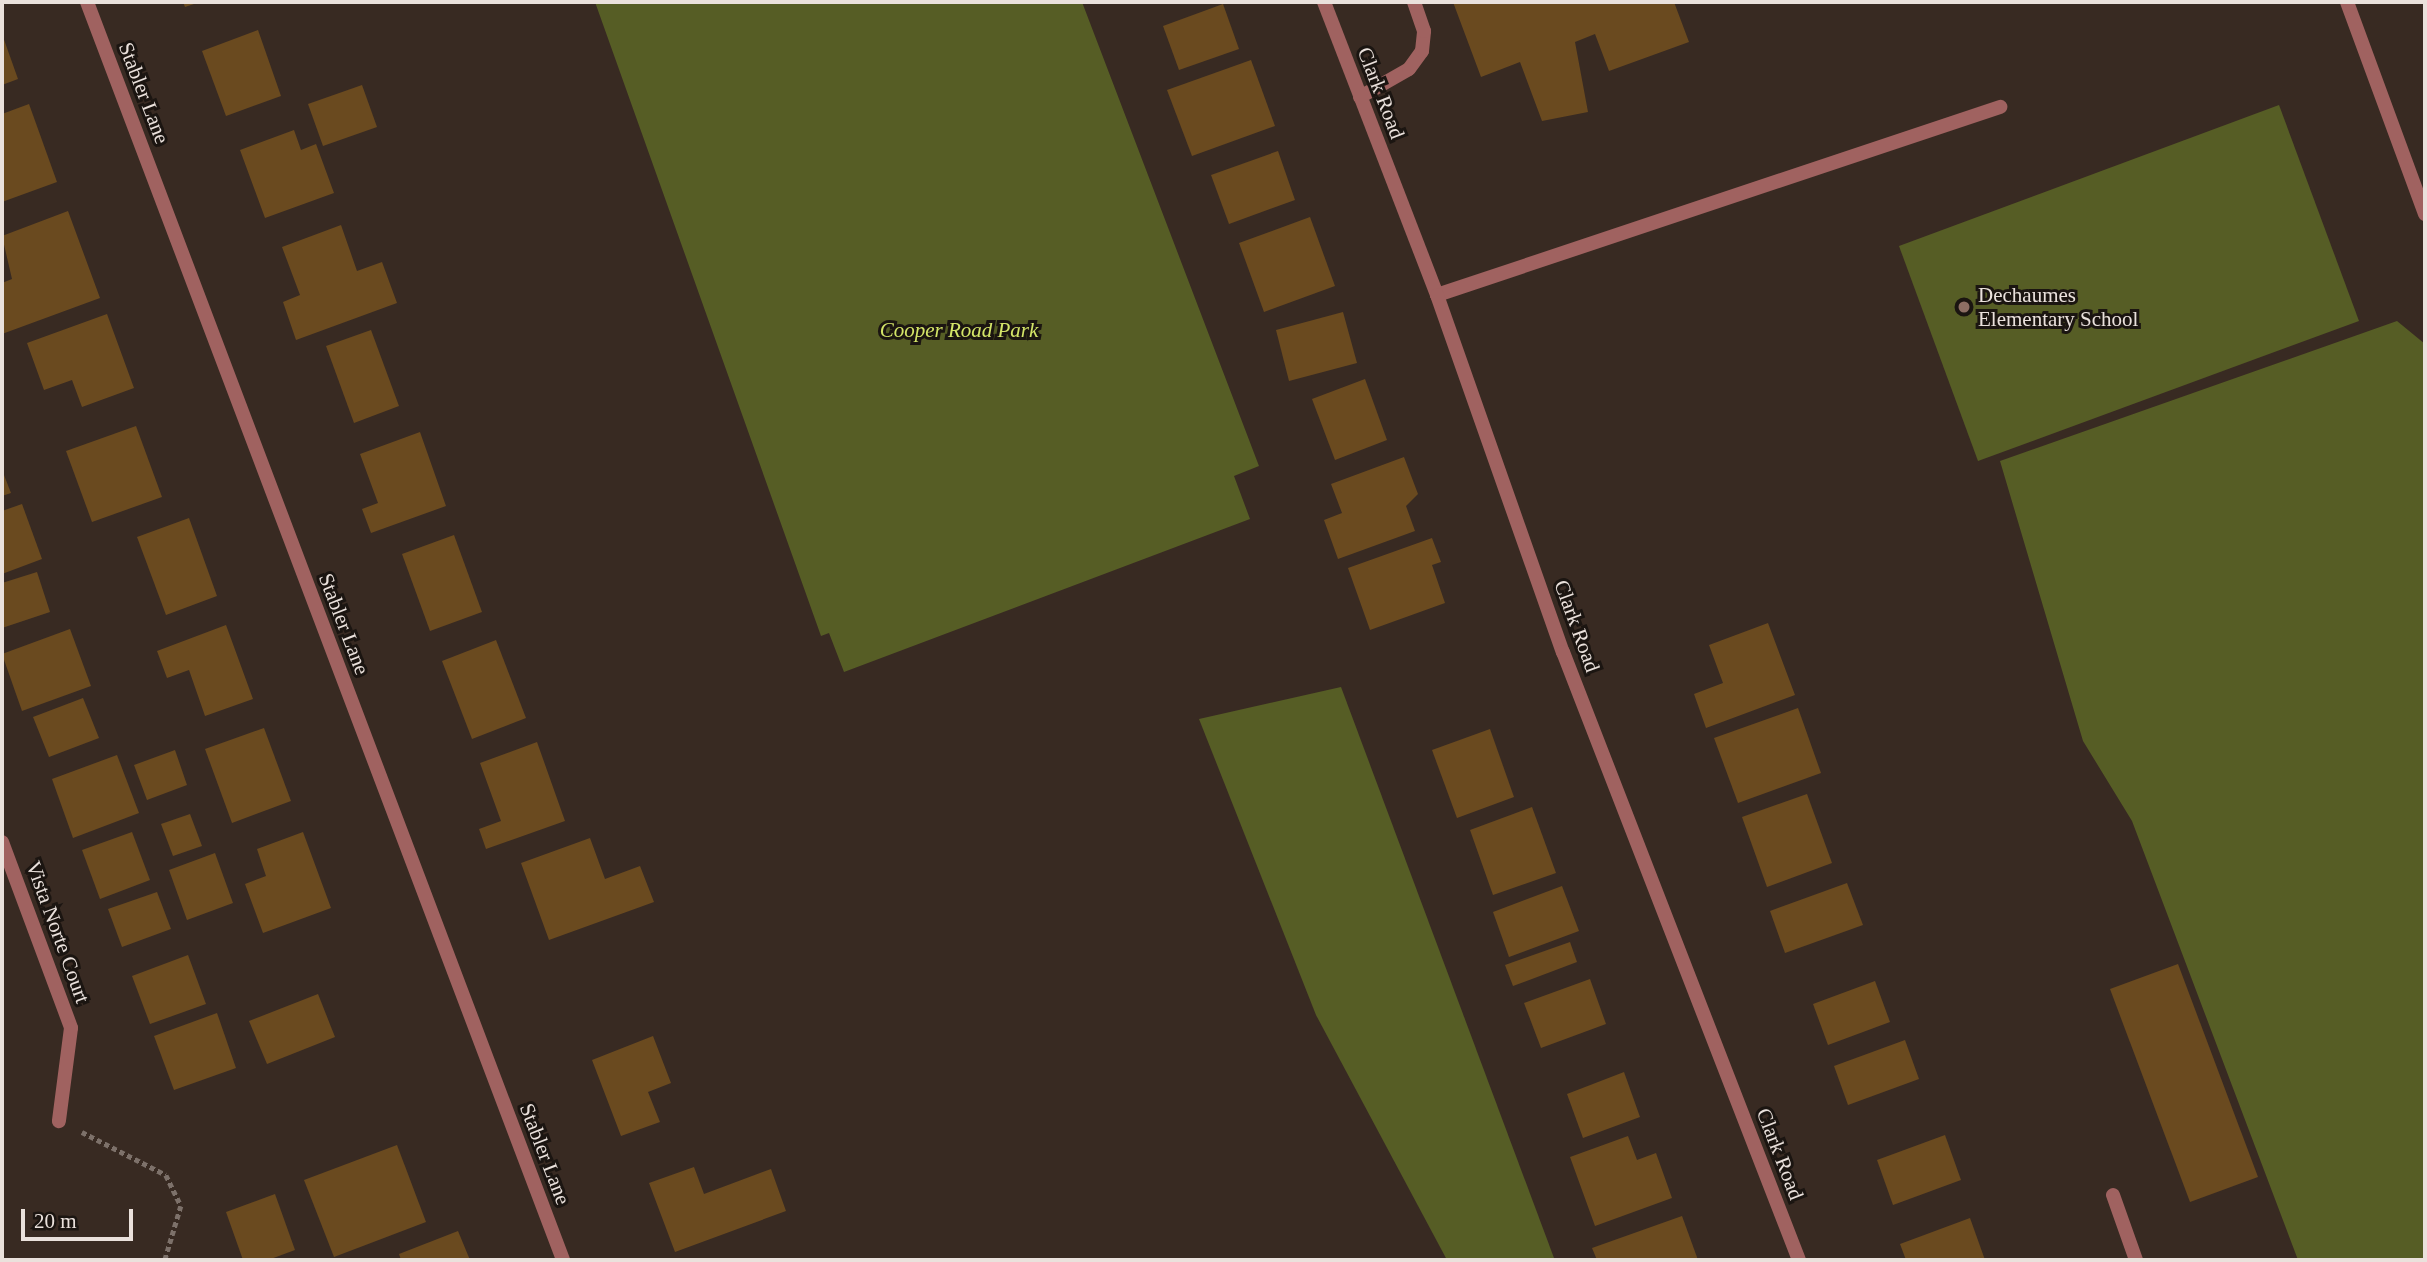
<!DOCTYPE html>
<html>
<head>
<meta charset="utf-8">
<style>
  body { margin:0 }
  #map { position:relative; width:2427px; height:1262px; overflow:hidden; background:#382a22; font-family:"Times New Roman",serif }
  div>[style] { position:absolute }
  .green>* { inset:0; background:#565d25 }
  .building>* { inset:0; background:#6a4a1f }
  .path>* { height:4.5px; margin-top:-2.25px; transform-origin:0; background:repeating-linear-gradient(90deg,#7d716a 0 5px,transparent 0 8.5px) }
  .lane>* { height:14px; margin:-7px; padding:0 7px; transform-origin:7px; border-radius:7px; background:#a06260 }
  .street>* { height:14px; margin:-7px; padding:0 7px; transform-origin:7px; border-radius:7px; background:#a06260 }
  .dots>* { width:19px; height:19px; translate:-50% -50%; box-sizing:border-box; border:4px solid #1b1511; border-radius:50% }
  span { translate:-50% -50%; white-space:nowrap; text-align:center; line-height:1.15; -webkit-text-stroke:6px #1b1511; paint-order:stroke }
  .street-label { font-size:21px; color:#eae1dc }
  .poi-label { font-size:21px; color:#eae1dc }
  .left { translate:0 -50%; text-align:left }
  .park-label { font-size:21px; color:#d4e568; font-style:italic }
  .frame { position:absolute; inset:0; border:4px solid #eae1dc; pointer-events:none }
  .scale { position:absolute; left:21px; top:1209px; width:112px; height:32px; box-sizing:border-box; border:4px solid #eae1dc; border-top:0; padding-left:9px; font-size:21px; line-height:24px; white-space:nowrap; color:#eae1dc; -webkit-text-stroke:5px #1b1511; paint-order:stroke }
</style>
</head>
<body>
<div id="map">
  <div class="green">
    <div style="clip-path:polygon(595px 2px,1082px 2px,1259px 466px,1234px 476px,1250px 519px,844px 672px,829px 633px,821px 636px)"></div>
    <div style="clip-path:polygon(2279px 105px,2359px 321px,1978px 461px,1899px 246px)"></div>
    <div style="clip-path:polygon(2397px 321px,2425px 344px,2425px 1260px,2298px 1260px,2132px 821px,2083px 741px,2000px 461px)"></div>
    <div style="clip-path:polygon(1341px 687px,1554px 1258px,1554px 1260px,1447px 1260px,1316px 1015px,1199px 719px)"></div>
  </div>
  <div class="building">
    <div style="clip-path:polygon(183px 2px,200px 2px,185px 7px)"></div>
    <div style="clip-path:polygon(1453px 2px,1674px 2px,1689px 42px,1609px 71px,1595px 34px,1575px 42px,1588px 112px,1542px 121px,1520px 62px,1481px 77px)"></div>
    <div style="clip-path:polygon(1223px 4px,1239px 49px,1179px 70px,1163px 26px)"></div>
    <div style="clip-path:polygon(258px 30px,281px 96px,226px 116px,202px 51px)"></div>
    <div style="clip-path:polygon(2px 34px,18px 79px,2px 85px)"></div>
    <div style="clip-path:polygon(1251px 60px,1275px 126px,1192px 156px,1167px 90px)"></div>
    <div style="clip-path:polygon(362px 85px,377px 127px,323px 146px,308px 104px)"></div>
    <div style="clip-path:polygon(29px 104px,57px 182px,2px 202px,2px 114px)"></div>
    <div style="clip-path:polygon(294px 130px,301px 150px,316px 144px,334px 193px,265px 218px,240px 150px)"></div>
    <div style="clip-path:polygon(1278px 151px,1295px 200px,1229px 224px,1211px 175px)"></div>
    <div style="clip-path:polygon(68px 211px,100px 298px,2px 334px,2px 283px,12px 279px,2px 236px)"></div>
    <div style="clip-path:polygon(1310px 217px,1335px 286px,1264px 312px,1239px 243px)"></div>
    <div style="clip-path:polygon(341px 225px,357px 271px,382px 262px,397px 303px,296px 340px,283px 302px,300px 295px,282px 247px)"></div>
    <div style="clip-path:polygon(1343px 312px,1357px 363px,1289px 381px,1276px 330px)"></div>
    <div style="clip-path:polygon(107px 314px,134px 388px,82px 407px,72px 380px,44px 390px,27px 343px)"></div>
    <div style="clip-path:polygon(371px 330px,399px 406px,354px 423px,326px 346px)"></div>
    <div style="clip-path:polygon(1365px 379px,1387px 440px,1335px 460px,1312px 399px)"></div>
    <div style="clip-path:polygon(136px 426px,162px 497px,92px 522px,66px 451px)"></div>
    <div style="clip-path:polygon(420px 432px,446px 506px,371px 533px,362px 509px,378px 503px,360px 454px)"></div>
    <div style="clip-path:polygon(1404px 457px,1418px 494px,1406px 506px,1415px 531px,1338px 559px,1324px 520px,1342px 513px,1331px 484px)"></div>
    <div style="clip-path:polygon(2px 470px,11px 493px,2px 496px)"></div>
    <div style="clip-path:polygon(22px 504px,42px 559px,2px 574px,2px 511px)"></div>
    <div style="clip-path:polygon(189px 518px,217px 596px,166px 615px,137px 537px)"></div>
    <div style="clip-path:polygon(454px 535px,482px 612px,430px 631px,402px 554px)"></div>
    <div style="clip-path:polygon(1432px 538px,1441px 562px,1432px 565px,1445px 603px,1370px 630px,1348px 568px)"></div>
    <div style="clip-path:polygon(37px 572px,50px 612px,2px 628px,2px 583px)"></div>
    <div style="clip-path:polygon(1768px 623px,1795px 695px,1706px 728px,1694px 694px,1723px 683px,1709px 645px)"></div>
    <div style="clip-path:polygon(226px 625px,253px 699px,205px 716px,189px 670px,167px 678px,157px 651px)"></div>
    <div style="clip-path:polygon(70px 629px,91px 686px,22px 711px,2px 654px)"></div>
    <div style="clip-path:polygon(496px 640px,526px 718px,472px 739px,442px 661px)"></div>
    <div style="clip-path:polygon(83px 698px,99px 738px,49px 757px,33px 717px)"></div>
    <div style="clip-path:polygon(1798px 708px,1821px 773px,1738px 803px,1714px 738px)"></div>
    <div style="clip-path:polygon(264px 728px,291px 801px,232px 823px,205px 749px)"></div>
    <div style="clip-path:polygon(1490px 729px,1514px 797px,1457px 818px,1432px 750px)"></div>
    <div style="clip-path:polygon(537px 742px,565px 821px,486px 849px,479px 829px,501px 821px,480px 763px)"></div>
    <div style="clip-path:polygon(175px 750px,187px 785px,147px 800px,134px 765px)"></div>
    <div style="clip-path:polygon(117px 755px,139px 813px,73px 838px,52px 779px)"></div>
    <div style="clip-path:polygon(1807px 794px,1832px 863px,1767px 887px,1742px 817px)"></div>
    <div style="clip-path:polygon(1532px 807px,1556px 873px,1493px 895px,1470px 830px)"></div>
    <div style="clip-path:polygon(190px 814px,202px 846px,173px 856px,161px 824px)"></div>
    <div style="clip-path:polygon(132px 832px,150px 880px,100px 899px,82px 850px)"></div>
    <div style="clip-path:polygon(303px 832px,331px 908px,263px 933px,245px 884px,266px 876px,257px 849px)"></div>
    <div style="clip-path:polygon(590px 838px,605px 879px,640px 866px,654px 902px,549px 940px,521px 863px)"></div>
    <div style="clip-path:polygon(215px 853px,233px 903px,187px 920px,169px 870px)"></div>
    <div style="clip-path:polygon(1847px 883px,1863px 925px,1785px 953px,1770px 911px)"></div>
    <div style="clip-path:polygon(1562px 886px,1579px 931px,1509px 957px,1493px 912px)"></div>
    <div style="clip-path:polygon(157px 892px,171px 929px,122px 947px,108px 909px)"></div>
    <div style="clip-path:polygon(1570px 942px,1577px 962px,1513px 986px,1505px 965px)"></div>
    <div style="clip-path:polygon(188px 955px,206px 1004px,150px 1024px,132px 976px)"></div>
    <div style="clip-path:polygon(2178px 964px,2258px 1177px,2190px 1202px,2110px 989px)"></div>
    <div style="clip-path:polygon(1590px 979px,1606px 1024px,1541px 1048px,1524px 1003px)"></div>
    <div style="clip-path:polygon(1875px 981px,1890px 1022px,1828px 1045px,1813px 1004px)"></div>
    <div style="clip-path:polygon(318px 994px,335px 1037px,267px 1064px,249px 1021px)"></div>
    <div style="clip-path:polygon(217px 1013px,236px 1068px,174px 1090px,154px 1036px)"></div>
    <div style="clip-path:polygon(653px 1036px,671px 1083px,648px 1092px,660px 1122px,621px 1136px,592px 1060px)"></div>
    <div style="clip-path:polygon(1905px 1040px,1919px 1079px,1848px 1105px,1834px 1066px)"></div>
    <div style="clip-path:polygon(1624px 1072px,1640px 1117px,1583px 1138px,1567px 1094px)"></div>
    <div style="clip-path:polygon(1945px 1135px,1961px 1180px,1893px 1205px,1877px 1160px)"></div>
    <div style="clip-path:polygon(1628px 1136px,1637px 1160px,1656px 1153px,1672px 1198px,1595px 1226px,1570px 1157px)"></div>
    <div style="clip-path:polygon(397px 1145px,426px 1222px,334px 1257px,304px 1180px)"></div>
    <div style="clip-path:polygon(694px 1167px,704px 1194px,771px 1169px,786px 1211px,675px 1252px,649px 1183px)"></div>
    <div style="clip-path:polygon(275px 1194px,295px 1250px,268px 1260px,243px 1260px,226px 1212px)"></div>
    <div style="clip-path:polygon(1682px 1216px,1698px 1260px,1597px 1260px,1592px 1248px)"></div>
    <div style="clip-path:polygon(1970px 1218px,1985px 1260px,1906px 1260px,1900px 1244px)"></div>
    <div style="clip-path:polygon(458px 1231px,470px 1260px,401px 1260px,399px 1254px)"></div>
  </div>
  <div class="path">
    <div style="left:82px;top:1132px;width:94px;rotate:27.1deg"></div>
    <div style="left:166px;top:1175px;width:34px;rotate:64deg"></div>
    <div style="left:181px;top:1206px;width:56px;rotate:106.5deg"></div>
  </div>
  <div class="lane">
    <div style="left:2347px;top:2px;width:226px;rotate:69.8deg"></div>
    <div style="left:1360px;top:97px;width:56px;rotate:-29.7deg"></div>
    <div style="left:1409px;top:69px;width:22px;rotate:-54deg"></div>
    <div style="left:1422px;top:51px;width:20px;rotate:-84deg"></div>
    <div style="left:1424px;top:31px;width:31px;rotate:-109deg"></div>
    <div style="left:1437px;top:295px;width:594px;rotate:-18.47deg"></div>
    <div style="left:2113px;top:1195px;width:69px;rotate:70.5deg"></div>
  </div>
  <div class="street">
    <div style="left:87px;top:2px;width:1345px;rotate:69.27deg"></div>
    <div style="left:1324px;top:2px;width:314px;rotate:68.9deg"></div>
    <div style="left:1437px;top:295px;width:379px;rotate:70.6deg"></div>
    <div style="left:1563px;top:652px;width:652px;rotate:68.79deg"></div>
    <div style="left:2px;top:842px;width:198px;rotate:69.6deg"></div>
    <div style="left:71px;top:1028px;width:94px;rotate:97.4deg"></div>
  </div>
  <div class="dots">
    <div style="left:1964px;top:307px;background:#8d6e63"></div>
  </div>
  <div class="street-label">
    <span style="left:144px;top:93px;rotate:69deg">Stabler Lane</span>
    <span style="left:1381px;top:93px;rotate:69deg">Clark Road</span>
    <span style="left:344px;top:624px;rotate:69deg">Stabler Lane</span>
    <span style="left:1577px;top:626px;rotate:70deg">Clark Road</span>
    <span style="left:58px;top:932px;rotate:70deg">Vista Norte Court</span>
    <span style="left:545px;top:1154px;rotate:69deg">Stabler Lane</span>
    <span style="left:1780px;top:1154px;rotate:69deg">Clark Road</span>
  </div>
  <div class="poi-label">
    <span class="left" style="left:1978px;top:307px">Dechaumes<br>Elementary School</span>
  </div>
  <div class="park-label">
    <span style="left:959px;top:330px">Cooper Road Park</span>
  </div>
  <div class="frame"></div>
  <div class="scale">20 m</div>
</div>
</body>
</html>
